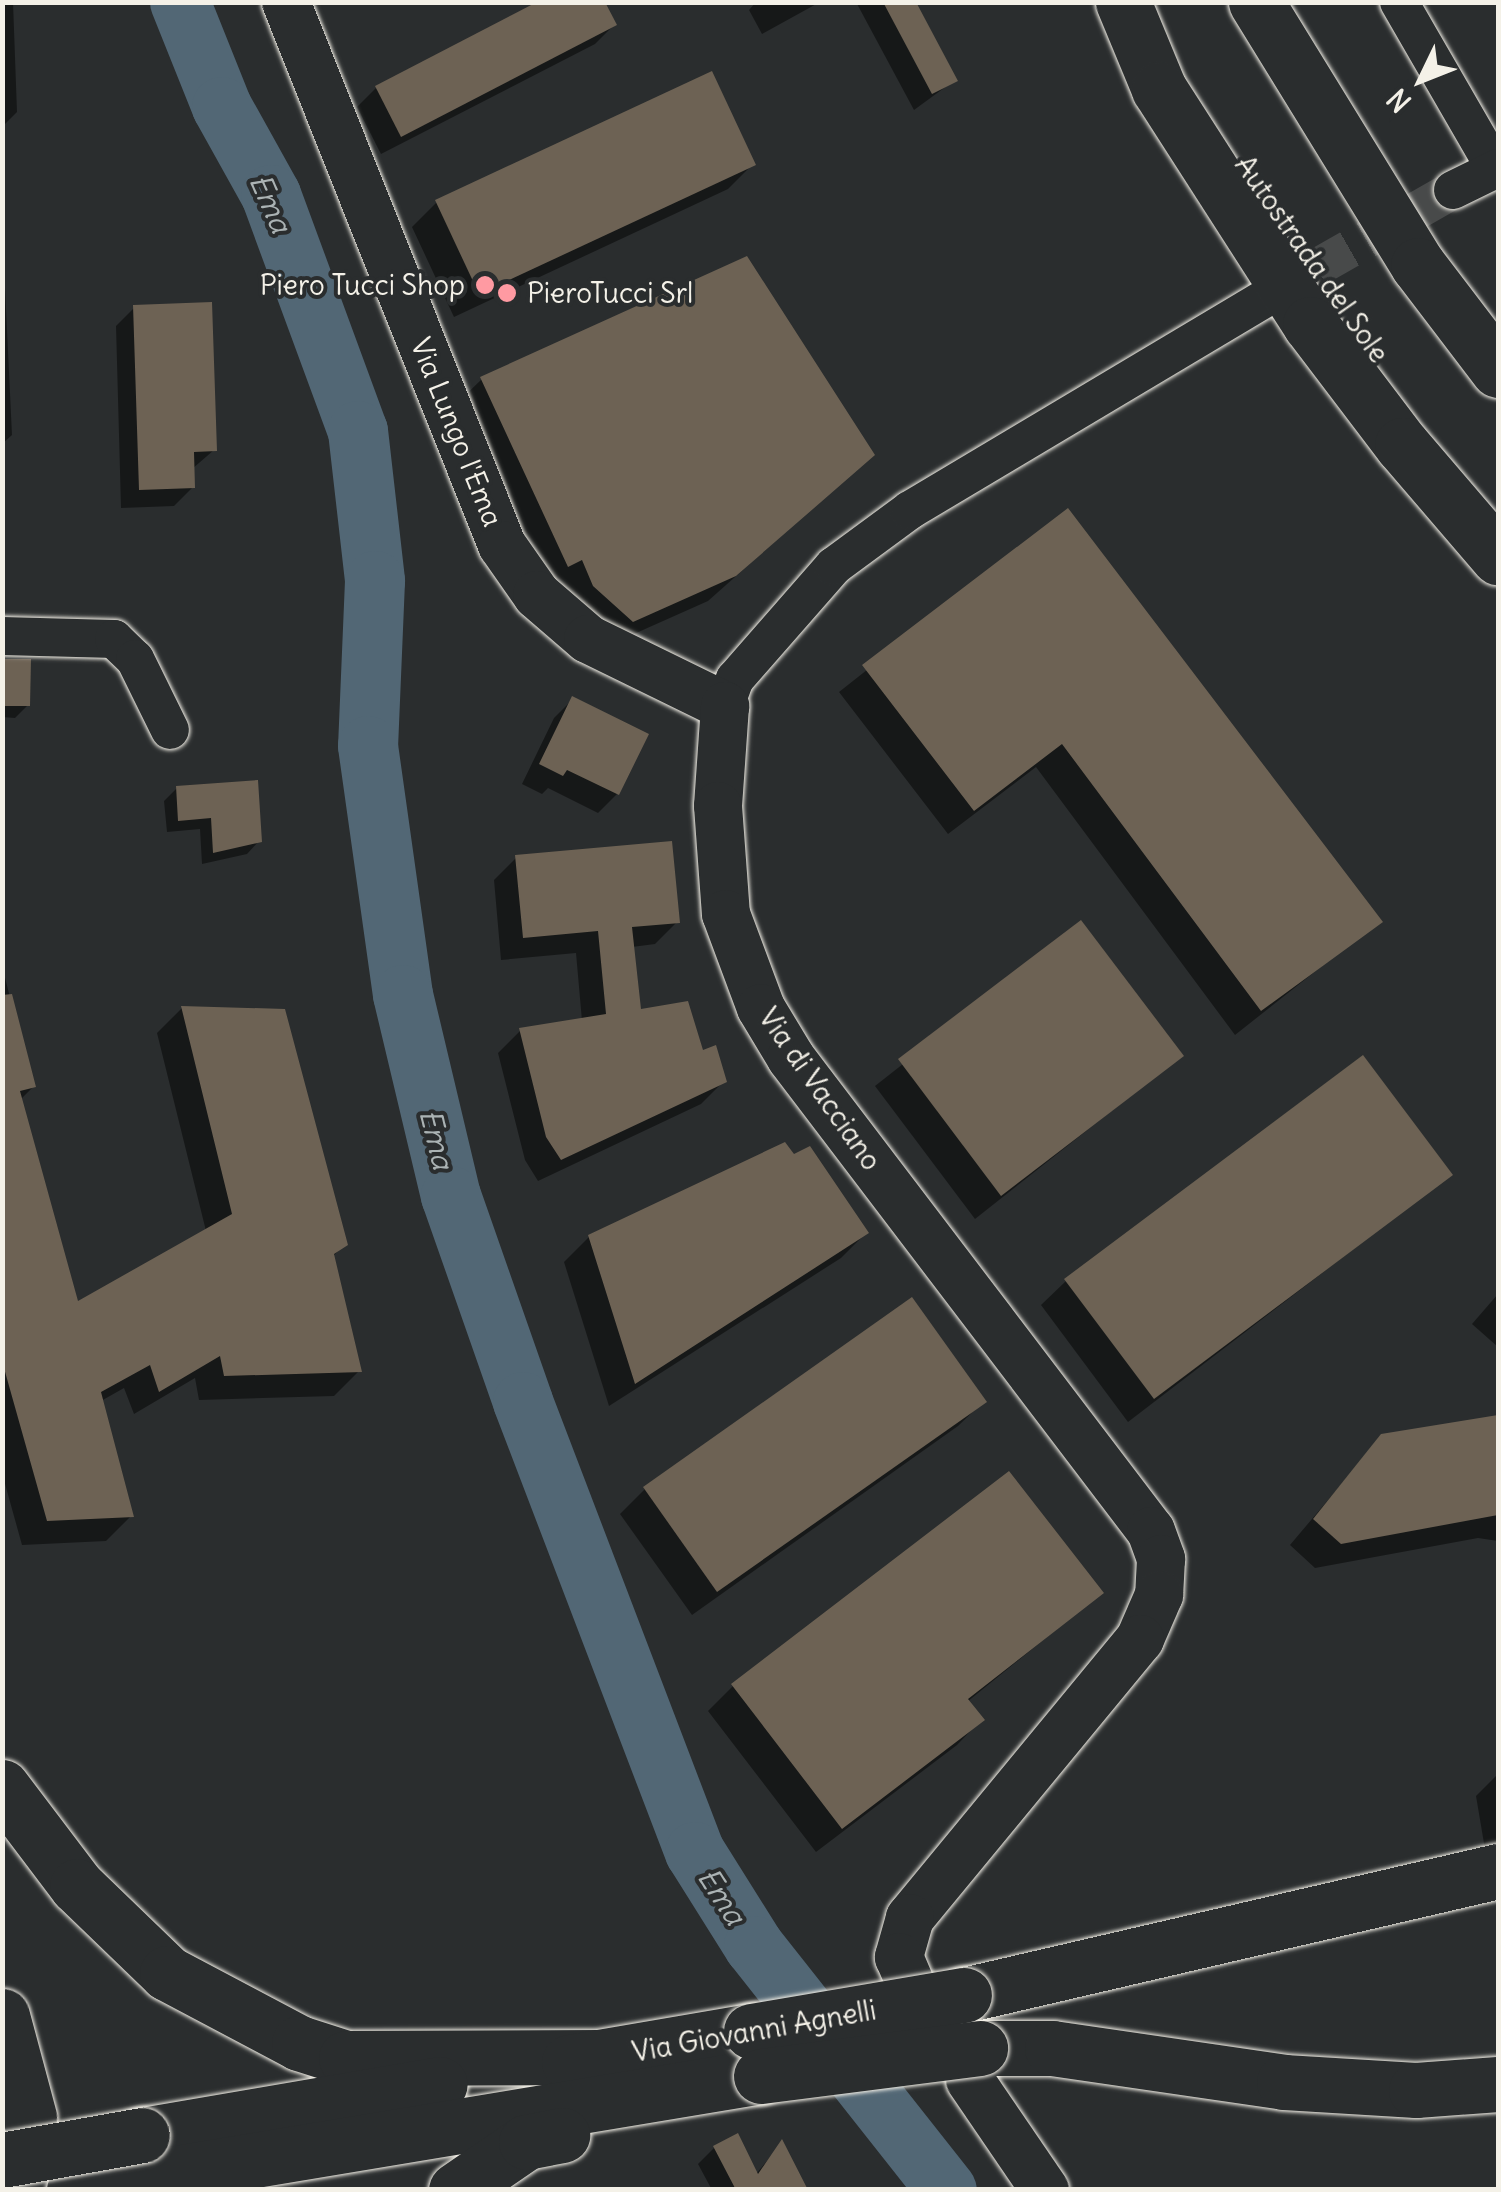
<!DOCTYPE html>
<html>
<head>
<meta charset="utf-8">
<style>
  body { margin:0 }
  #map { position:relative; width:1501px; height:2192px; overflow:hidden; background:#2a2d2e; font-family:Delius,sans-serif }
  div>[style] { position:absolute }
  .shadow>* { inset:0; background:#0007 }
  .river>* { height:60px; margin:-30px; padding:0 30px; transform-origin:30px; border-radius:30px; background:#526775 }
  .building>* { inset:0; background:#6d6254 }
  .minor-tunnel>* { height:38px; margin-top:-19px; transform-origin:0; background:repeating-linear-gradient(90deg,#484a4a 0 38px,transparent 0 57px) }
  .roads { filter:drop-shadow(0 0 2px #f4f1e8) drop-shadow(0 0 2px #f4f1e8) }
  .minor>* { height:38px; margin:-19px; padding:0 19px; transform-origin:19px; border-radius:19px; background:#2a2d2e }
  .tertiary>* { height:48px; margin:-24px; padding:0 24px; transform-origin:24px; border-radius:24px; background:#2a2d2e }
  .trunk>* { height:55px; margin:-27.5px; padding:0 27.5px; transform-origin:27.5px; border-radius:27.5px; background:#2a2d2e }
  .motorway>* { height:55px; margin:-27.5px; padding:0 27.5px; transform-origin:27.5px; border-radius:27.5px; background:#2a2d2e }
  .bridges { filter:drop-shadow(0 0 2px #f4f1e8) drop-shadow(0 0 2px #f4f1e8) }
  .trunk-bridge>* { height:55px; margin:-27.5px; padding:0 27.5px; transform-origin:27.5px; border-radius:27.5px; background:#2a2d2e }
  .dots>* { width:28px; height:28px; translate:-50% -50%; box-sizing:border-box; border:5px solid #2a2d2e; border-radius:50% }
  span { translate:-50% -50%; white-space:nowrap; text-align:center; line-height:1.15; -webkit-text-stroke:8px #2a2d2e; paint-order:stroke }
  .street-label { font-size:28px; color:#f4f1e8 }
  .poi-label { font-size:28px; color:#f4f1e8 }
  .right { translate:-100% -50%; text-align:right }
  .left { translate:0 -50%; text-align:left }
  .water-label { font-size:30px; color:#abb3b4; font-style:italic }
  .frame { position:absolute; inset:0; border:5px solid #f4f1e8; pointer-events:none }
  .north { position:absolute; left:1371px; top:30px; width:100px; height:100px; -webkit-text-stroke:8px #2a2d2e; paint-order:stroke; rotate:227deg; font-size:28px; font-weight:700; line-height:40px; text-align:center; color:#f4f1e8 }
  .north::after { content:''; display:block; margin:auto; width:35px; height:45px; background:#f4f1e8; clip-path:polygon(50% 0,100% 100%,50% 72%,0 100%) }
</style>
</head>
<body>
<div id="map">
  <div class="shadow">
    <div style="clip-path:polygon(2px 2px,13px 2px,17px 112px,2px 127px)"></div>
    <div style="clip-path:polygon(756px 2px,820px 2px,762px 34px,749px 10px)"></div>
    <div style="clip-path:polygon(856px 2px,913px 2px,955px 80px,914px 110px)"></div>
    <div style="clip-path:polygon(614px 25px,595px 44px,381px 154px,357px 107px,376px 88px)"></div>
    <div style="clip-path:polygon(753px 164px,728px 189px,454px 317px,412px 227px,437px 202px)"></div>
    <div style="clip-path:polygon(2px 225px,12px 435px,2px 444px)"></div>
    <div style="clip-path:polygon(135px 307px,214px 450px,192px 469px,193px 487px,174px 506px,121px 508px,116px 326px)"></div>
    <div style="clip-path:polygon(482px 379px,872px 455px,708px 601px,607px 646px,543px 590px,456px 404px)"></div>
    <div style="clip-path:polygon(1067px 512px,1379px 921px,1235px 1035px,1036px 767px,948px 834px,839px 692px)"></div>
    <div style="clip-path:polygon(2px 661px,28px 705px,15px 718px,2px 717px)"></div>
    <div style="clip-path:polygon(573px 699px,617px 794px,598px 813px,548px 788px,542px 794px,522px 784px,554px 718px)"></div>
    <div style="clip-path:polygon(177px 788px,259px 841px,247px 854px,202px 864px,200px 829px,167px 832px,164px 801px)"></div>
    <div style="clip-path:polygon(516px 858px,677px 922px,655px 944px,632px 947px,639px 1012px,701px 1053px,724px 1081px,701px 1104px,538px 1181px,525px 1160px,498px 1053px,520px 1031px,582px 1021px,576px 953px,501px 960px,494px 880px)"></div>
    <div style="clip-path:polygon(1081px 924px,1181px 1056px,975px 1219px,875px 1086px)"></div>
    <div style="clip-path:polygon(2px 966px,33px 1087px,20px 1100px,76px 1305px,206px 1231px,157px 1033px,182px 1008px,345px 1244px,332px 1257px,359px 1371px,334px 1396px,199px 1400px,195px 1378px,134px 1414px,124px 1388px,101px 1401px,131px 1516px,106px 1541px,22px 1545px,2px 1473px)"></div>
    <div style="clip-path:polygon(793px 1158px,866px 1233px,841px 1258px,609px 1406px,564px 1262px,589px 1237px)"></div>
    <div style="clip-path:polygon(1450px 1175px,1128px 1422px,1041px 1305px,1066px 1281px)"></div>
    <div style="clip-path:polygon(1498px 1294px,1498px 1347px,1472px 1324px)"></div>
    <div style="clip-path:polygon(983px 1402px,958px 1426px,692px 1615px,620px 1514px,645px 1489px)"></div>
    <div style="clip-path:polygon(1498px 1417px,1498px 1541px,1478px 1538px,1315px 1568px,1290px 1545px,1382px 1436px)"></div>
    <div style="clip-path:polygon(1101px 1593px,967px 1702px,981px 1720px,957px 1745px,816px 1852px,708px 1711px,733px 1686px)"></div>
    <div style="clip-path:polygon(1498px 1774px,1498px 1880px,1488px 1867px,1476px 1796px)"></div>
    <div style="clip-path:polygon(782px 2143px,805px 2190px,712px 2190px,698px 2164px,714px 2148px,756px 2174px)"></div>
  </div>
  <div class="river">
    <div style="left:180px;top:2px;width:113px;rotate:68.2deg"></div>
    <div style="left:222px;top:107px;width:101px;rotate:60.9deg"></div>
    <div style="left:271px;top:195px;width:252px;rotate:69.8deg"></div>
    <div style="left:358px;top:431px;width:151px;rotate:83.5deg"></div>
    <div style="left:375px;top:581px;width:165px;rotate:92.4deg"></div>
    <div style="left:368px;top:746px;width:251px;rotate:82deg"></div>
    <div style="left:403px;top:995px;width:207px;rotate:76.6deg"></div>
    <div style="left:451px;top:1196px;width:218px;rotate:70.7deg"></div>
    <div style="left:523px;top:1402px;width:482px;rotate:69.1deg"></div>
    <div style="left:695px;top:1852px;width:111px;rotate:57.9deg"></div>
    <div style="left:754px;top:1946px;width:311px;rotate:51.7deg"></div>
  </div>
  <div class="building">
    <div style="clip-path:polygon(537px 2px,605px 2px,617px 25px,401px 137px,375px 86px)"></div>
    <div style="clip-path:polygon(883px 2px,916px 2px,958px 81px,932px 94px)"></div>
    <div style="clip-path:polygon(712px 71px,756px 165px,479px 294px,435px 200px)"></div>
    <div style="clip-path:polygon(747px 256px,875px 455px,736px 576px,633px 622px,593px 586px,582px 560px,568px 567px,480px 377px)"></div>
    <div style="clip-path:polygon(212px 302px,217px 451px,194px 452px,195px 488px,139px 490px,133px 305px)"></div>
    <div style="clip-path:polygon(1068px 508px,1383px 922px,1261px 1011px,1062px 744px,974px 811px,862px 665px)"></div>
    <div style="clip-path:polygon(2px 659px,31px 659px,30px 706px,2px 706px)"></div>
    <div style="clip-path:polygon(572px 696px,649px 734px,619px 795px,567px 770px,563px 776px,539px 764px)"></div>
    <div style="clip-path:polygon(258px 780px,262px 842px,213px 853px,211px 818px,178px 821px,176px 786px)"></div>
    <div style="clip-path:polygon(672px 841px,680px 923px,632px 927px,641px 1009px,688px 1001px,703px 1050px,716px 1045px,727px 1082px,561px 1160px,546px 1137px,519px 1028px,606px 1014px,598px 931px,523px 938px,515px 855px)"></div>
    <div style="clip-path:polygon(1081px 920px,1184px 1056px,1001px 1196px,898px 1059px)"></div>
    <div style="clip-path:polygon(12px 994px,36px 1087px,20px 1091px,78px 1301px,232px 1214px,181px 1006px,285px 1009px,348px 1245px,334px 1254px,362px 1372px,224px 1376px,220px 1356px,159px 1392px,150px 1365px,101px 1392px,134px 1517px,47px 1521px,2px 1361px,2px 995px)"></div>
    <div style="clip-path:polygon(1363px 1055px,1453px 1175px,1154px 1399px,1064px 1279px)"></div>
    <div style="clip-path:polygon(785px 1142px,794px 1154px,810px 1146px,869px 1233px,635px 1384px,588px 1235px)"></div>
    <div style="clip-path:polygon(912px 1297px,987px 1402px,717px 1592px,643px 1487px)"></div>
    <div style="clip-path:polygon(1498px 1415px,1498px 1515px,1341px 1544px,1313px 1519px,1381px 1434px)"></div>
    <div style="clip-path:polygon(1009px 1471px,1104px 1593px,968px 1699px,985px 1720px,842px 1829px,731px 1684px)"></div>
    <div style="clip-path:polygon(738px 2133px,758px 2174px,782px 2139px,808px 2190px,736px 2190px,713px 2146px)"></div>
  </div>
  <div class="minor-tunnel">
    <div style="left:1267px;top:296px;width:214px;rotate:-29.7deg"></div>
  </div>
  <div class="roads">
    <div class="minor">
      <div style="left:1399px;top:2px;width:192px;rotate:60deg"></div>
      <div style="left:1453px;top:190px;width:50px;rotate:-26.1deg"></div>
      <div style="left:2px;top:636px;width:112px;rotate:1.5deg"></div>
      <div style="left:114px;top:639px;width:29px;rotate:44deg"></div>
      <div style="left:135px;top:659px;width:79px;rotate:63.8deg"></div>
      <div style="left:725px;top:706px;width:29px;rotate:-70deg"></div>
      <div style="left:735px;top:679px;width:150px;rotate:-48.8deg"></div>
      <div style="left:834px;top:566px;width:94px;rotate:-36.4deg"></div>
      <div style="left:910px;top:510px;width:413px;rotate:-30.8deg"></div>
    </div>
    <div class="tertiary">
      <div style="left:286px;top:2px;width:584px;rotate:68.31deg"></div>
      <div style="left:502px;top:545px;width:61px;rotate:55deg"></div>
      <div style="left:537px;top:595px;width:67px;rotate:40.8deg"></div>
      <div style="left:588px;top:639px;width:153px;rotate:26.1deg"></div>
      <div style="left:725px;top:706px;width:100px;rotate:94deg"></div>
      <div style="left:718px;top:806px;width:108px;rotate:85.8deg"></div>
      <div style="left:726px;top:914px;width:100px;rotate:69.6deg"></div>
      <div style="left:761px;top:1008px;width:58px;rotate:59deg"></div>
      <div style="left:791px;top:1058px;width:594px;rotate:52.73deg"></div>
      <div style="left:1151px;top:1531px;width:30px;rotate:70deg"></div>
      <div style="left:1161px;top:1559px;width:36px;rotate:93deg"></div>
      <div style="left:1159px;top:1595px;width:48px;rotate:113.4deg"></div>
      <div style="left:1140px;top:1639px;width:362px;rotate:129.5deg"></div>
      <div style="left:910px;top:1918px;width:41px;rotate:105.8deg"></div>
      <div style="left:899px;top:1957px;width:26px;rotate:67deg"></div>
      <div style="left:970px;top:2080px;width:133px;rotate:55.7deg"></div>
    </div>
    <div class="trunk">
      <div style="left:2px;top:1787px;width:124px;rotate:52.9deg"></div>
      <div style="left:77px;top:1886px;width:125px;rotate:44deg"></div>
      <div style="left:167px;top:1973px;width:149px;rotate:27.9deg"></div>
      <div style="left:299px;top:2043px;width:49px;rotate:17.7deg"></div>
      <div style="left:346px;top:2058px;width:257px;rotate:-0.2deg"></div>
      <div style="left:964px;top:1995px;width:548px;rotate:-13.07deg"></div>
      <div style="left:2px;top:2016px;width:105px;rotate:75deg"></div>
      <div style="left:980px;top:2048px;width:72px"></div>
      <div style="left:1052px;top:2048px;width:234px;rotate:8.3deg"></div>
      <div style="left:1284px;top:2082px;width:132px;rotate:3.5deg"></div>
      <div style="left:1416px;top:2090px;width:82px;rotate:-4.2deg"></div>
      <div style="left:569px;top:2062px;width:185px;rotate:-9.7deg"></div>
      <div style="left:142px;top:2135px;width:302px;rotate:-9.7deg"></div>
      <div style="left:74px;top:2190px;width:696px;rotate:-9.42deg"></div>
      <div style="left:456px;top:2190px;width:85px;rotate:-34.4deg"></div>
      <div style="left:526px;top:2142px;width:37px;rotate:-11deg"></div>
    </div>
    <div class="motorway">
      <div style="left:1123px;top:2px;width:94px;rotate:67.5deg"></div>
      <div style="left:1159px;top:89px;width:279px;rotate:57.3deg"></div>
      <div style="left:1310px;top:324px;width:152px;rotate:52.8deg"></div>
      <div style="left:1402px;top:445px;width:148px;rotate:49.4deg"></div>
      <div style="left:1256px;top:2px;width:309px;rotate:58.4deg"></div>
      <div style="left:1418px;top:265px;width:132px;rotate:52.7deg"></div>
    </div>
  </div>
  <div class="bridges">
    <div class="trunk-bridge">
      <div style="left:751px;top:2031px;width:216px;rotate:-9.6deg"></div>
      <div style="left:761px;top:2076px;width:221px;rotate:-7.3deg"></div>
      <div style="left:2px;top:2160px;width:142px;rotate:-10.1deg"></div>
    </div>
  </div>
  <div class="dots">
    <div style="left:485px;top:285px;background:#ff9aa2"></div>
    <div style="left:507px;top:293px;background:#ff9aa2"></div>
  </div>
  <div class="street-label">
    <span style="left:1312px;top:259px;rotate:55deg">Autostrada del Sole</span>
    <span style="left:457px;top:432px;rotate:68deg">Via Lungo l'Ema</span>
    <span style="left:820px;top:1089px;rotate:55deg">Via di Vacciano</span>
    <span style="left:754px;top:2031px;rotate:-10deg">Via Giovanni Agnelli</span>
  </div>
  <div class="poi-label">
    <span class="right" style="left:465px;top:285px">Piero Tucci Shop</span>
    <span class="left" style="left:527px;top:293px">PieroTucci Srl</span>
  </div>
  <div class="water-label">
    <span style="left:271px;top:203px;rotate:66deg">Ema</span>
    <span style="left:437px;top:1139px;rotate:76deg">Ema</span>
    <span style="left:722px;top:1896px;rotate:57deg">Ema</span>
  </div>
  <div class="frame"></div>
  <div class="north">N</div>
</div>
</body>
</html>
